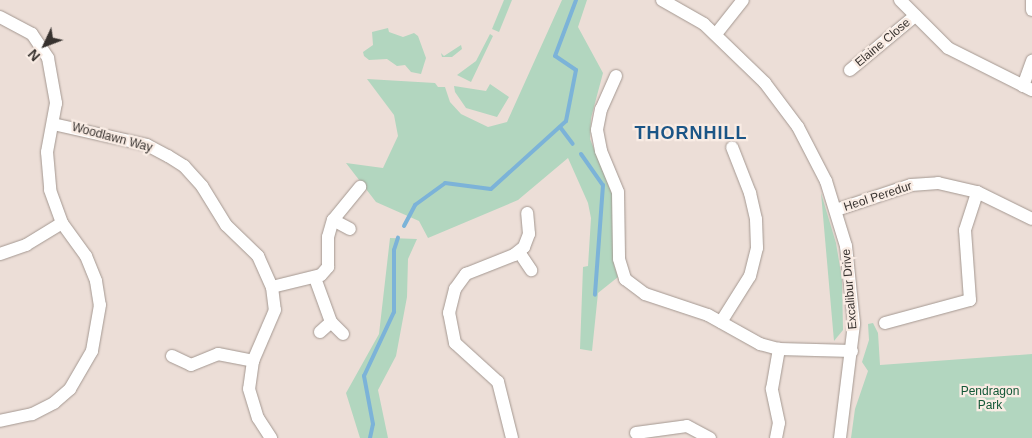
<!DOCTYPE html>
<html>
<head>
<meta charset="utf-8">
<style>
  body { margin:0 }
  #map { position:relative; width:1032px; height:438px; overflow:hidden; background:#ecded7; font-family:Arial,sans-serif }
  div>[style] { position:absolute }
  .green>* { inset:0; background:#b2d6bf }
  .stream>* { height:4px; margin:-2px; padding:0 2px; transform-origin:2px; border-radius:2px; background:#7cb3d8 }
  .roads { filter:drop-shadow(0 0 1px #a49891) drop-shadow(0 0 1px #a49891) }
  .minor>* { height:12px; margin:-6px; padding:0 6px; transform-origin:6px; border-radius:6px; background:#fff }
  span { translate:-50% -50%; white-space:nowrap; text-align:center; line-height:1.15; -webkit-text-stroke:4.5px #f9ece4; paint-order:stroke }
  .street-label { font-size:12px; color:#37322f }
  .park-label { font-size:12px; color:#145837 }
  .district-label { font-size:18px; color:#1b5586; font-weight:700; letter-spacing:1px }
  .north { position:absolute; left:20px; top:20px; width:50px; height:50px; -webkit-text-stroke:4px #f9ece4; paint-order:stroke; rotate:227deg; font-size:14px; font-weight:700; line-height:20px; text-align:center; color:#37322f }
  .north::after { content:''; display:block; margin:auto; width:18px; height:22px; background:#37322f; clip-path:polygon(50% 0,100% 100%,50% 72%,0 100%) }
</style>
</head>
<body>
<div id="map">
  <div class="green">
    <div style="clip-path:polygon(504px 0,512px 0,499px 32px,492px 29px)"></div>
    <div style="clip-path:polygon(562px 0,587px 0,578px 27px,603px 73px,591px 118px,590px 139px,612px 194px,614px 265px,618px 277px,598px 293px,592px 351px,580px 349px,583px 267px,588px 266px,591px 218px,588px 203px,568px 158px,518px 200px,428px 238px,419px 221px,376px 202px,346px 163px,383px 168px,398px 136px,394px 115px,367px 79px,435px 83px,438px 87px,445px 87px,450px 102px,461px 114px,488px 127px,507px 122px)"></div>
    <div style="clip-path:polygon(388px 28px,389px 32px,403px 37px,414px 33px,418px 36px,426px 58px,421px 74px,411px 72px,405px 65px,397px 66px,387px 59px,369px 60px,364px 56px,363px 52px,373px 45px,372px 32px)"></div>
    <div style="clip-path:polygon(490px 34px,493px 36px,471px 82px,457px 75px,476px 61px)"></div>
    <div style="clip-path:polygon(461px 45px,462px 49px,452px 57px,442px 57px,441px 53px,444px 56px)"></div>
    <div style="clip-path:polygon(490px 84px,509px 97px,497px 117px,466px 108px,455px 92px,454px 86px,486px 91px)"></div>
    <div style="clip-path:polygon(821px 193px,836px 243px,842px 279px,843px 330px,834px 341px)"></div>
    <div style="clip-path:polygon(390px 238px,417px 239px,408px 259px,407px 297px,396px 356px,378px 390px,388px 438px,360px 438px,346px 393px,379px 334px)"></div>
    <div style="clip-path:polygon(873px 323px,878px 333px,880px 365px,1032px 354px,1032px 438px,851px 438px,855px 409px,868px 371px,862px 362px,869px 340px,868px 324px)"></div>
  </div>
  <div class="stream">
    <div style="left:560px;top:127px;width:21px;rotate:53deg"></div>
    <div style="left:581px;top:154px;width:38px;rotate:55deg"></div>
    <div style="left:603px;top:185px;width:110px;rotate:94.2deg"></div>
    <div style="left:404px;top:226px;width:24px;rotate:-62deg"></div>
    <div style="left:415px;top:205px;width:37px;rotate:-36deg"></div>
    <div style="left:445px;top:183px;width:46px;rotate:7.4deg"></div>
    <div style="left:491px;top:189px;width:101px;rotate:-42.2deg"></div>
    <div style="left:566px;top:121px;width:52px;rotate:-78.9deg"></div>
    <div style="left:576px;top:70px;width:25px;rotate:-146deg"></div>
    <div style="left:555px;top:56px;width:60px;rotate:-69.4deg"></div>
    <div style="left:370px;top:438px;width:14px;rotate:-78deg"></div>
    <div style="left:373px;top:424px;width:49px;rotate:-100.6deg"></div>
    <div style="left:364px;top:376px;width:71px;rotate:-64.9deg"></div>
    <div style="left:394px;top:312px;width:62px;rotate:-90deg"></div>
    <div style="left:394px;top:250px;width:13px;rotate:-72deg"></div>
  </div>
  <div class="roads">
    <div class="minor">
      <div style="left:662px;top:0;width:48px;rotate:29.7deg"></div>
      <div style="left:704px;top:24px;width:85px;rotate:44deg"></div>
      <div style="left:765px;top:83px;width:55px;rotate:53.1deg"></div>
      <div style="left:798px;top:127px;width:61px;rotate:62.6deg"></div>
      <div style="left:826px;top:181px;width:68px;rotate:72.9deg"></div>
      <div style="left:846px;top:246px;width:78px;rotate:84.1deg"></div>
      <div style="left:854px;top:324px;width:115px;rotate:97deg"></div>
      <div style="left:900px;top:0;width:68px;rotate:45deg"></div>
      <div style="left:948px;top:48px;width:94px;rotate:26.6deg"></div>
      <div style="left:1032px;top:0;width:10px;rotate:90deg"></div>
      <div style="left:0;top:17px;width:36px;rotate:28deg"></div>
      <div style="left:32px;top:34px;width:29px;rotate:56deg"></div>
      <div style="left:48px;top:58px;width:46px;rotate:79.9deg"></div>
      <div style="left:56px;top:103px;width:50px;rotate:100.4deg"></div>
      <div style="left:47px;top:152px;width:38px;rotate:85deg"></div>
      <div style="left:50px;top:190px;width:35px;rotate:70deg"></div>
      <div style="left:62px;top:223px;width:41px;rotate:54deg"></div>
      <div style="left:86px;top:256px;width:27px;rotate:68deg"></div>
      <div style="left:96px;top:281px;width:24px;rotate:81deg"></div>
      <div style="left:100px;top:305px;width:47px;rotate:99.9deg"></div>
      <div style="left:92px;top:351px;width:44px;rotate:120.1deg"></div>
      <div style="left:70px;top:389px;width:21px;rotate:139deg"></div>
      <div style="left:54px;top:403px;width:25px;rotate:153deg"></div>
      <div style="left:32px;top:414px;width:33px;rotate:168deg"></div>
      <div style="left:716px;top:34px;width:43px;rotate:-51.5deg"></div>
      <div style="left:850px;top:70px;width:85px;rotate:-39.7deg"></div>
      <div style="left:616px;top:76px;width:36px;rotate:114deg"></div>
      <div style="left:601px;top:109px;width:21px;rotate:101deg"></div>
      <div style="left:597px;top:130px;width:21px;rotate:79deg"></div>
      <div style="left:601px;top:151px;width:44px;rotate:67.5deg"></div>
      <div style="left:618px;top:192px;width:67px;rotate:89.1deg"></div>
      <div style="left:619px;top:259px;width:21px;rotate:73deg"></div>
      <div style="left:625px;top:279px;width:25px;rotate:37deg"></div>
      <div style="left:645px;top:294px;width:66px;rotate:18.4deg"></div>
      <div style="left:708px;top:315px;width:60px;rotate:29.1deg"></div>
      <div style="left:760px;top:344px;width:20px;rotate:15deg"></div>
      <div style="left:779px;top:349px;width:73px;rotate:1.6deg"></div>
      <div style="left:1023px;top:86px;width:27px;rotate:-70deg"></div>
      <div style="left:53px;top:124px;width:96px;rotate:12.6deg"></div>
      <div style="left:147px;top:145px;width:24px;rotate:28deg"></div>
      <div style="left:168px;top:156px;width:19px;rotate:32deg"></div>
      <div style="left:184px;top:166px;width:27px;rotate:48deg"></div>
      <div style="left:202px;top:186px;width:46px;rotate:58.4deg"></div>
      <div style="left:226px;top:225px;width:45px;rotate:44.1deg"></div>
      <div style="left:258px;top:256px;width:34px;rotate:66deg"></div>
      <div style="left:272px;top:287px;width:23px;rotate:83deg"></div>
      <div style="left:275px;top:310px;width:56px;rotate:113.3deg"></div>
      <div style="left:253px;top:361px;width:28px;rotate:98deg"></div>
      <div style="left:249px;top:389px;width:30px;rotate:73deg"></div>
      <div style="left:258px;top:418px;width:24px;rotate:57deg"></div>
      <div style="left:836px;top:210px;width:79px;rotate:-18.4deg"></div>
      <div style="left:911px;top:185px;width:27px;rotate:-4deg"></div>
      <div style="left:938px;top:183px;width:40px;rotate:13deg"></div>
      <div style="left:977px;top:192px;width:61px;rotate:26.1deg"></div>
      <div style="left:333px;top:220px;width:19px;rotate:28deg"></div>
      <div style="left:519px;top:252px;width:22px;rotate:56deg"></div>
      <div style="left:0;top:254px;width:28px;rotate:-19deg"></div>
      <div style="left:26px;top:245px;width:42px;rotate:-31.4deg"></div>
      <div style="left:315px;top:278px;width:47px;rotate:70deg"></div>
      <div style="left:331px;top:322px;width:17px;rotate:45deg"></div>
      <div style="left:272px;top:287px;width:50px;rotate:-13.8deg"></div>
      <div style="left:321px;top:275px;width:11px;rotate:-49deg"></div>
      <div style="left:328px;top:267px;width:30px;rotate:-90deg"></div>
      <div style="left:328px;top:237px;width:18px;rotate:-74deg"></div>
      <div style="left:333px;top:220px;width:43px;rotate:-50.7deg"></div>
      <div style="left:721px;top:322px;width:54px;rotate:-57.8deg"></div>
      <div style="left:750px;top:276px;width:29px;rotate:-76deg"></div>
      <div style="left:757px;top:248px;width:29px;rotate:-92deg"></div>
      <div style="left:756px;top:219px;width:27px;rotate:-103deg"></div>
      <div style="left:750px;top:193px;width:49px;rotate:-111.4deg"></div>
      <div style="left:885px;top:323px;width:88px;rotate:-15.1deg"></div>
      <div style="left:970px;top:300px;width:70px;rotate:-94.1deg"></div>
      <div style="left:965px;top:230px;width:40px;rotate:-72deg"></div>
      <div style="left:320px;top:332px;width:15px;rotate:-42deg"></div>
      <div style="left:172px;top:356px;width:21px;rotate:25deg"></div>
      <div style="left:191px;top:365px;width:29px;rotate:-22deg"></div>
      <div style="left:218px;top:354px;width:36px;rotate:11deg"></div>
      <div style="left:636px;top:433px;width:51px;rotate:-7.8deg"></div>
      <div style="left:687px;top:426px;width:26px;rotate:28deg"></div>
      <div style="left:512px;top:438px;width:58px;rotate:-104deg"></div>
      <div style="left:498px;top:382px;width:58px;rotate:-137.8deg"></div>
      <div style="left:455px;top:343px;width:31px;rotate:-101deg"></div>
      <div style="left:449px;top:313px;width:25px;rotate:-76deg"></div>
      <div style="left:455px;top:289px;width:19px;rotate:-54deg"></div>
      <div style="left:466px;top:274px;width:52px;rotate:-21.6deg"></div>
      <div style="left:514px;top:255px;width:13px;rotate:-39deg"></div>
      <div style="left:524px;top:247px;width:14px;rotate:-69deg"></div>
      <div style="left:529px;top:234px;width:21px;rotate:-95deg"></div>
      <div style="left:776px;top:438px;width:15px;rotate:-79deg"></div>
      <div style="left:779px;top:423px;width:35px;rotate:-102deg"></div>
      <div style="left:772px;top:389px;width:41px;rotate:-80.1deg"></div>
    </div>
  </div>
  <div class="street-label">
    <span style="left:883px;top:43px;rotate:-40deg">Elaine Close</span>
    <span style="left:112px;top:138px;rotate:15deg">Woodlawn Way</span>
    <span style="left:878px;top:197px;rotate:-18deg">Heol Peredur</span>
    <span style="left:850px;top:289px;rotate:-95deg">Excalibur Drive</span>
  </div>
  <div class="park-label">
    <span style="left:990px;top:399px">Pendragon<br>Park</span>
  </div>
  <div class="district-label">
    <span style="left:691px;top:133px">THORNHILL</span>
  </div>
  <div class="north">N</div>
</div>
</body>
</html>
